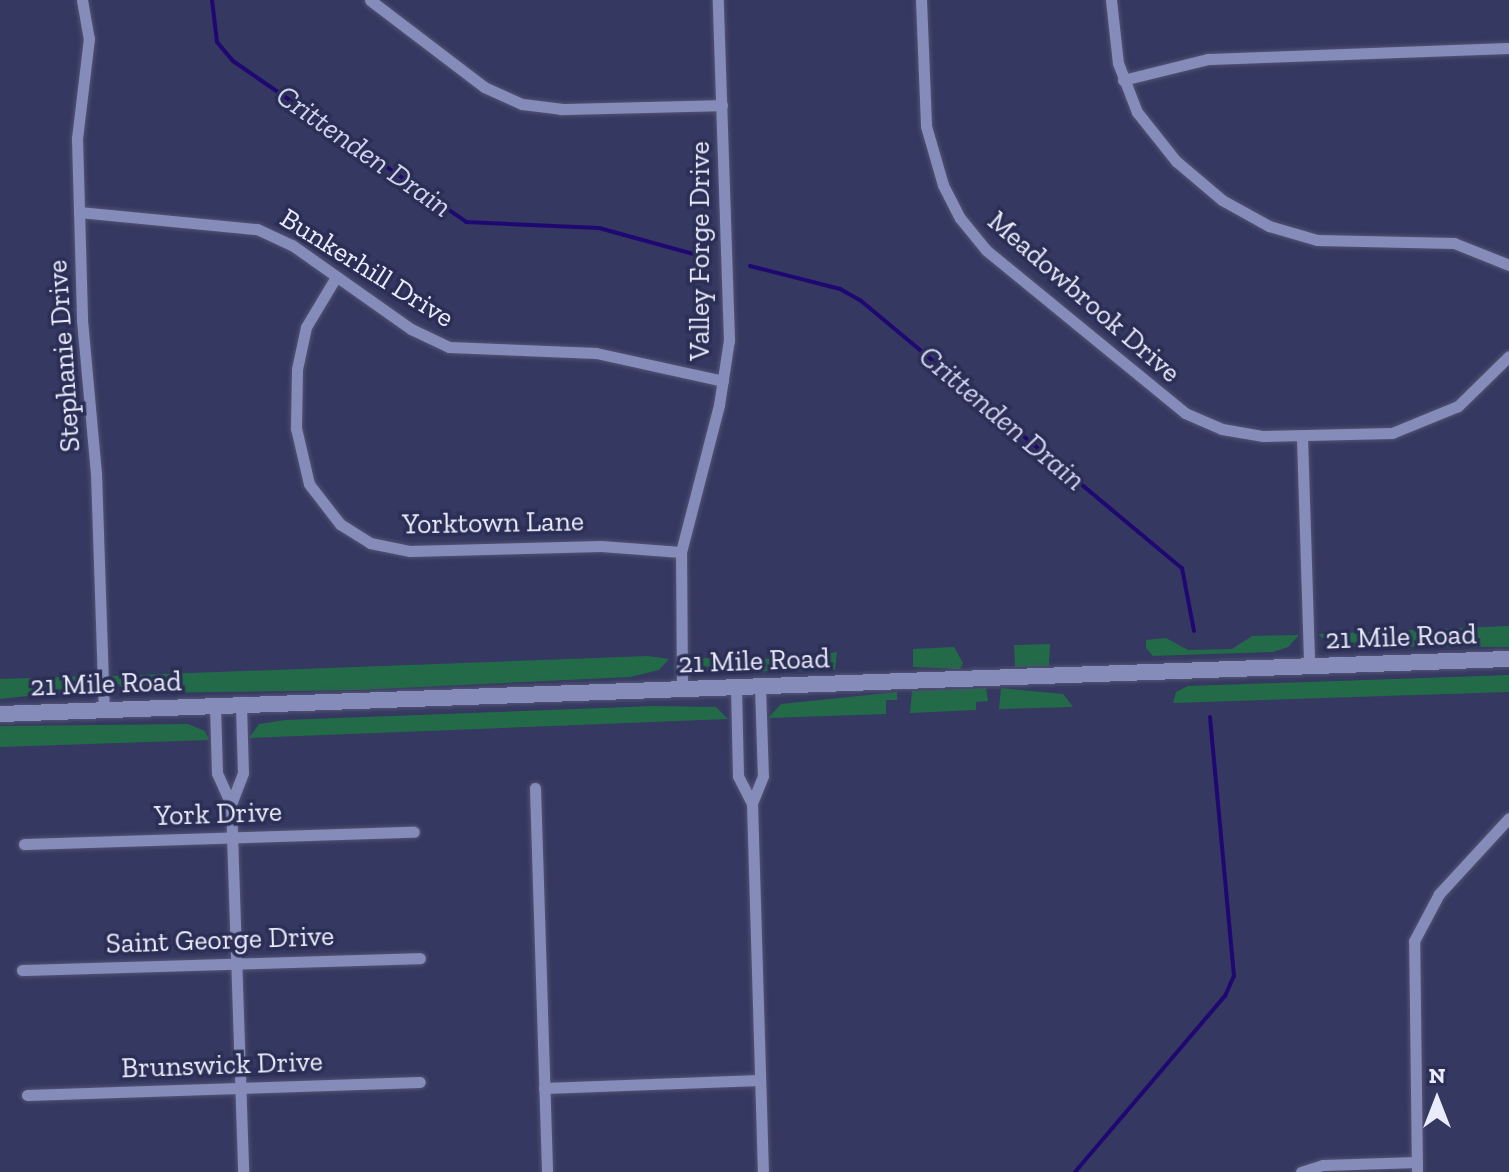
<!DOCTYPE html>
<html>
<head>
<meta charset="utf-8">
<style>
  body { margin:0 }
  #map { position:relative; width:1509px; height:1172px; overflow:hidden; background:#353860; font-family:"Zilla Slab",serif }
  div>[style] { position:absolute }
  .green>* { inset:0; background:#236a48 }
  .stream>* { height:4px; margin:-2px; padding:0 2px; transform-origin:2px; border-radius:2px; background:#200872 }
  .roads { filter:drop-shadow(0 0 2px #525474) drop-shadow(0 0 2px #525474) }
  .street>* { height:11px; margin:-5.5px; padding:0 5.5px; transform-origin:5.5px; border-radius:5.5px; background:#868cba }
  .secondary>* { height:16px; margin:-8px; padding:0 8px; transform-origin:8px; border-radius:8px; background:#868cba }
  span { translate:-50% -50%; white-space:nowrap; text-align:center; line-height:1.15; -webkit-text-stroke:7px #2b2e55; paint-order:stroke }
  .street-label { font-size:28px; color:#eaecfb }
  .water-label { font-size:30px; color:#ced2ee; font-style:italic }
  .north { position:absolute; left:1397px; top:1060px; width:80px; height:80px; -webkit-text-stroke:6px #2b2e55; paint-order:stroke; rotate:0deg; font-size:22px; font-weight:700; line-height:32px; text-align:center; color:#eaecfb }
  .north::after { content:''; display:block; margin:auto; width:28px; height:36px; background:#eaecfb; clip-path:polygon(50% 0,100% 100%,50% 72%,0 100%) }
</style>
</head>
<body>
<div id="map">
  <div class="green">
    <div style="clip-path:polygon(1509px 626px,1509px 647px,1332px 646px,1318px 634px)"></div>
    <div style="clip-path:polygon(1299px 635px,1288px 647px,1273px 652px,1153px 656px,1146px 648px,1146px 640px,1166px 638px,1188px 650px,1232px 649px,1252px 636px)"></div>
    <div style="clip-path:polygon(1050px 644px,1049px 666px,1015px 667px,1014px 645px)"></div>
    <div style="clip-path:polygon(954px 647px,963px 663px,960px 669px,913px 667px,913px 649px)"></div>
    <div style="clip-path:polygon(837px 652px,835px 670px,727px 672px,704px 669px,693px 658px,798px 659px)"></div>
    <div style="clip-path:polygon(648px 656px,669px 659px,659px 670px,630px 677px,358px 690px,149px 693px,123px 689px,111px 676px)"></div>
    <div style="clip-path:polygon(1509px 675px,1509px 692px,1173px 703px,1176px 692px,1188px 686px)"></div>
    <div style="clip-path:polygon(94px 676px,82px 690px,0 699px,0 679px)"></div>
    <div style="clip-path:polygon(986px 688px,988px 701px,976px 702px,976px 710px,910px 713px,912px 691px)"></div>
    <div style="clip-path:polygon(1001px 688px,1063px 694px,1073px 707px,999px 709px)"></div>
    <div style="clip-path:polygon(897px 692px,897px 700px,886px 700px,886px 714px,768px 718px,781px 704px)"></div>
    <div style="clip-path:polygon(654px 706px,716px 707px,728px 719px,249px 738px,259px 724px,285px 720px)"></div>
    <div style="clip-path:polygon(188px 724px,205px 731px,209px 740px,0 747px,0 726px)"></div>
  </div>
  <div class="stream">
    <div style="left:212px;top:0;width:42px;rotate:83.2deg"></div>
    <div style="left:217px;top:42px;width:25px;rotate:50deg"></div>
    <div style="left:233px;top:61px;width:283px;rotate:34.6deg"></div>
    <div style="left:466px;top:222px;width:133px;rotate:2.6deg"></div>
    <div style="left:599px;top:228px;width:113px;rotate:15.4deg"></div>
    <div style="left:750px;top:266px;width:93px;rotate:14.3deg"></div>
    <div style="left:840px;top:289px;width:23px;rotate:29deg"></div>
    <div style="left:860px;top:300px;width:419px;rotate:39.8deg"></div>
    <div style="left:1182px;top:568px;width:64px;rotate:79.2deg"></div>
    <div style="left:1075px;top:1172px;width:231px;rotate:-49.6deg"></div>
    <div style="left:1225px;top:996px;width:22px;rotate:-66deg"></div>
    <div style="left:1234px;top:976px;width:260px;rotate:-95.3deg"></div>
  </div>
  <div class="roads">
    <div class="street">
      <div style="left:82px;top:0;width:39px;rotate:80deg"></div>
      <div style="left:89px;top:38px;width:101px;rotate:96.8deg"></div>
      <div style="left:77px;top:138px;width:182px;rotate:88.4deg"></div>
      <div style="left:82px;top:320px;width:154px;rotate:84.8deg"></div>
      <div style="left:96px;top:473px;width:237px;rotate:88.1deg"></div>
      <div style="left:370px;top:0;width:143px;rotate:37.3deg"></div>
      <div style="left:484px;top:87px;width:42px;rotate:24.1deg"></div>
      <div style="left:522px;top:104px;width:39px;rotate:7deg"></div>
      <div style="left:561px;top:109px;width:161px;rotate:-1.4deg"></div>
      <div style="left:921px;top:0;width:126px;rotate:87.7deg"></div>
      <div style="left:926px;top:126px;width:61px;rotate:73.9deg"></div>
      <div style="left:943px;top:185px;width:37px;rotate:63deg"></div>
      <div style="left:960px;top:218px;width:41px;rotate:50.9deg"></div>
      <div style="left:986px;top:250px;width:257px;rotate:39.3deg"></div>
      <div style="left:1185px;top:413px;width:40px;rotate:23.4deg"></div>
      <div style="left:1222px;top:429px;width:42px;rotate:9.7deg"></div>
      <div style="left:1263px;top:436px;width:129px;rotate:-1.3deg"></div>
      <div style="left:1392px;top:433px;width:71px;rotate:-22.2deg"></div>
      <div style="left:1458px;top:406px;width:71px;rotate:-44.4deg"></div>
      <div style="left:1111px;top:0;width:63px;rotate:83.7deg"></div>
      <div style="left:1118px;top:63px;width:53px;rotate:68.8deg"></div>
      <div style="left:1137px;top:112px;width:63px;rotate:51.5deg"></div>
      <div style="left:1176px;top:161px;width:60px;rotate:40.3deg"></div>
      <div style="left:1222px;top:200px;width:54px;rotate:29deg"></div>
      <div style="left:1269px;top:226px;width:50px;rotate:16.3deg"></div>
      <div style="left:1317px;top:240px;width:137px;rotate:1.3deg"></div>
      <div style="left:1454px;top:243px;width:59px;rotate:21.8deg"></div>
      <div style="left:1123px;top:80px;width:88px;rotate:-13.9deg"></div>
      <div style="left:1208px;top:59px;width:301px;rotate:-2.1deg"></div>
      <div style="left:79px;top:212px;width:179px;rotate:5.5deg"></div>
      <div style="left:257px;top:229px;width:38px;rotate:25deg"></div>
      <div style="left:292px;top:245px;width:146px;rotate:35.2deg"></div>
      <div style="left:411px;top:329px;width:42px;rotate:25.3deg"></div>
      <div style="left:449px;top:347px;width:147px;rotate:2.3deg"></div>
      <div style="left:596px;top:353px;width:130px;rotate:12.4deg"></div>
      <div style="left:336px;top:277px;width:58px;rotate:121deg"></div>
      <div style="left:306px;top:327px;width:43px;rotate:102.1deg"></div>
      <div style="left:297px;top:369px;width:59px;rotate:91deg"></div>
      <div style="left:296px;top:428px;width:57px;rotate:76.9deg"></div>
      <div style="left:309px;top:484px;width:51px;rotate:52.2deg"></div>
      <div style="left:340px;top:524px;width:36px;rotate:32deg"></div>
      <div style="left:370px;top:543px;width:41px;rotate:11.3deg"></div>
      <div style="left:410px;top:551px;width:191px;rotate:-1.5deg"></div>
      <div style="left:601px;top:546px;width:80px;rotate:4.3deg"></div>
      <div style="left:1302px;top:437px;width:229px;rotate:88.2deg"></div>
      <div style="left:736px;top:687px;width:89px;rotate:88.7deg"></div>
      <div style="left:738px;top:776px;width:30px;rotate:63deg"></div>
      <div style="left:760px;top:687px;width:89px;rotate:88.1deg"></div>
      <div style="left:763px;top:776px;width:29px;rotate:112deg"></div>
      <div style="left:752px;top:803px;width:369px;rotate:88.3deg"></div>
      <div style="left:682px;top:689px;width:137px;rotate:-90.4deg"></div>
      <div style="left:681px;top:552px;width:152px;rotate:-75.5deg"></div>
      <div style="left:719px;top:405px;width:66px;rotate:-81.3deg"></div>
      <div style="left:729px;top:340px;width:340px;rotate:-91.9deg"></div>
      <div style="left:215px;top:706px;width:67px;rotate:88.3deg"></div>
      <div style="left:217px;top:773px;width:34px;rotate:66deg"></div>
      <div style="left:241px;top:706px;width:67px;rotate:88.3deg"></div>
      <div style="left:243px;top:773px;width:33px;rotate:111deg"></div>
      <div style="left:231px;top:804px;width:368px;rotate:88.1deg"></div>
      <div style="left:535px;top:788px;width:384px;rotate:88.2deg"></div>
      <div style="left:24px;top:844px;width:390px;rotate:-1.8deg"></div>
      <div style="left:22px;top:970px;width:398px;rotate:-1.7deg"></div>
      <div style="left:544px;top:1088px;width:216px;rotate:-2.1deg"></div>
      <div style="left:27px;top:1095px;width:393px;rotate:-1.9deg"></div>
      <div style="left:1301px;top:1172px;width:23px;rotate:-18deg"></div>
      <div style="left:1323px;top:1165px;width:94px;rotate:-1.8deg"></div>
      <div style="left:1417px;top:1172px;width:231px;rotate:-90.7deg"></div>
      <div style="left:1414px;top:941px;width:53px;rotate:-62deg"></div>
      <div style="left:1439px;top:894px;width:103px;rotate:-47.4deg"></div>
    </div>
    <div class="secondary">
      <div style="left:0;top:714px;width:1510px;rotate:-2.09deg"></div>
    </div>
  </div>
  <div class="street-label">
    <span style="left:700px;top:251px;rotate:-90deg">Valley Forge Drive</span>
    <span style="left:367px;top:268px;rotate:32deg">Bunkerhill Drive</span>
    <span style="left:1084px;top:297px;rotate:41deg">Meadowbrook Drive</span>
    <span style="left:64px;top:356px;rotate:-94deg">Stephanie Drive</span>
    <span style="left:493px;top:523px;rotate:-1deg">Yorktown Lane</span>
    <span style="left:1401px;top:637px;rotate:-2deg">21 Mile Road</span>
    <span style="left:754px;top:661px;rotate:-2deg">21 Mile Road</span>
    <span style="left:106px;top:684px;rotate:-2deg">21 Mile Road</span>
    <span style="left:218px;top:814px;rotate:-2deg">York Drive</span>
    <span style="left:220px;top:940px;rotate:-2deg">Saint George Drive</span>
    <span style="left:222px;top:1065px;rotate:-2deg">Brunswick Drive</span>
  </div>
  <div class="water-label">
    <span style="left:364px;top:151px;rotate:35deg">Crittenden Drain</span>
    <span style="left:1002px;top:418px;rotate:40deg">Crittenden Drain</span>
  </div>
  <div class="north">N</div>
</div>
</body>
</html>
